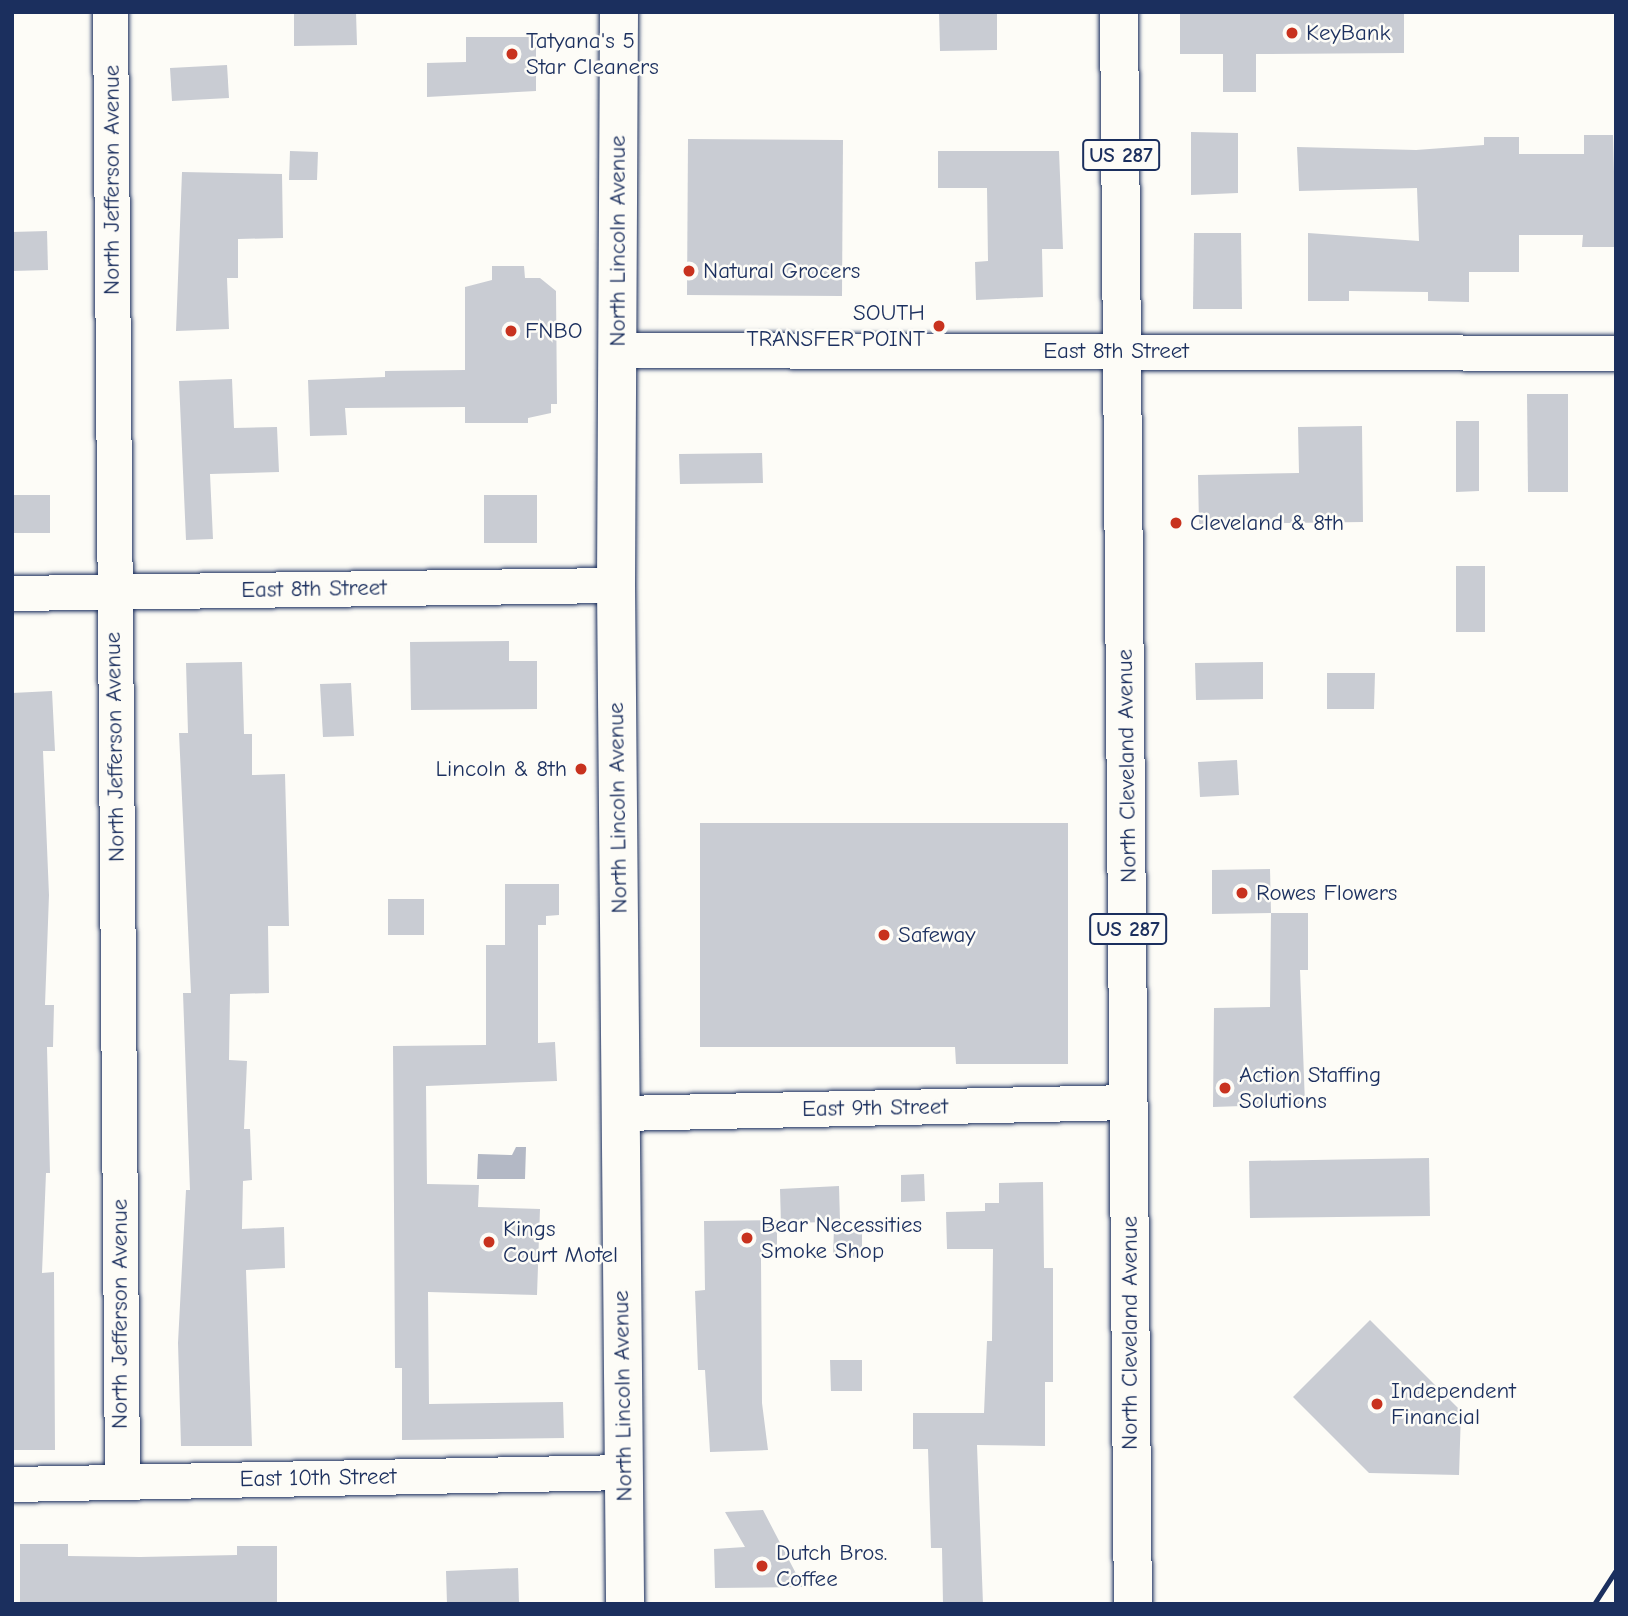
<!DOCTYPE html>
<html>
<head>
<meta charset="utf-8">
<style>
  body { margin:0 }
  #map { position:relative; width:1628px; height:1616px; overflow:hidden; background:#fdfcf7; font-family:"Comic Neue",sans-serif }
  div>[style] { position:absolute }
  .water>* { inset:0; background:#b3b8c5 }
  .building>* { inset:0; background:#c9ccd3 }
  .roads { filter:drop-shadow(0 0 2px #1b2f5e) drop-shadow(0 0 2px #1b2f5e) }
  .minor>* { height:35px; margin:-17.5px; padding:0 17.5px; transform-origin:17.5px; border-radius:17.5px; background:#fdfcf7 }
  .highway>* { height:38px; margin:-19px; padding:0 19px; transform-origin:19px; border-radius:19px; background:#fdfcf7 }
  .rail>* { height:5px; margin:-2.5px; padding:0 2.5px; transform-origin:2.5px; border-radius:2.5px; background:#1b2f5e }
  .dots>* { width:19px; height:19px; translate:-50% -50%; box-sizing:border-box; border:4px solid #fdfcf7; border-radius:50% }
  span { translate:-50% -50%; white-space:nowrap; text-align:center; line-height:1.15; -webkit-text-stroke:5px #fdfcf7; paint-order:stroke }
  .shield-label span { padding:2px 5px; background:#fdfcf7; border:2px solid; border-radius:5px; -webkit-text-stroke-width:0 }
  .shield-label { font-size:21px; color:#1b2f5e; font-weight:700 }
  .poi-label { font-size:23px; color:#1b2f5e }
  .left { translate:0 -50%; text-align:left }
  .right { translate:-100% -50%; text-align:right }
  .street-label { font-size:23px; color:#1b2f5e }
  .frame { position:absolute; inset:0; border:14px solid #1b2f5e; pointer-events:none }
</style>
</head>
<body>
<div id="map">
  <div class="water">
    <div style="clip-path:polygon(516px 1147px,526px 1147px,525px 1179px,477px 1179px,478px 1154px,512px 1155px)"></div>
  </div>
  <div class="building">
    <div style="clip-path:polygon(294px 12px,356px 12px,357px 45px,294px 46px)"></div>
    <div style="clip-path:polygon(939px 12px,997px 12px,997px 50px,940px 51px)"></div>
    <div style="clip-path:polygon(1180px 12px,1404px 12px,1404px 53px,1256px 54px,1256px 92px,1223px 92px,1223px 54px,1180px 54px)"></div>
    <div style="clip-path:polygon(466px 37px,536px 37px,536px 91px,427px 97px,427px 63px,466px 62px)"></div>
    <div style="clip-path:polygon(227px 65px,229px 98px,172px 101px,170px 68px)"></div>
    <div style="clip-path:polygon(1191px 132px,1238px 133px,1238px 193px,1191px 195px)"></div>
    <div style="clip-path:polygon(1584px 135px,1613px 135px,1616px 247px,1582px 247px,1583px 235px,1519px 235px,1519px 272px,1469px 272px,1469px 302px,1428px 301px,1428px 292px,1349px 291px,1349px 301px,1308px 301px,1308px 233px,1419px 241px,1417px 188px,1299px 191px,1297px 147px,1416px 150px,1484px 145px,1484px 137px,1519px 137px,1519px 154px,1584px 154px)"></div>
    <div style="clip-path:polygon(688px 139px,843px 140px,842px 296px,687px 295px)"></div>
    <div style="clip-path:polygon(290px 151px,318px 152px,317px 180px,289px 180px)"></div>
    <div style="clip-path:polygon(938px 151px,1059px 151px,1063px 249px,1042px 249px,1043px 297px,976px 300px,975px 262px,988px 261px,987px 188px,938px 188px)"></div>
    <div style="clip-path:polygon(182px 172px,282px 174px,283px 238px,238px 239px,238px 278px,227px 278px,229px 329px,176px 331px)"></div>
    <div style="clip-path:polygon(47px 231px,48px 270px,12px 271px,12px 232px)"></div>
    <div style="clip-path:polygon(1194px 233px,1241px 233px,1242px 309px,1193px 309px)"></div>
    <div style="clip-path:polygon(492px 266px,524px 266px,525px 278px,540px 278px,556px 291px,557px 404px,551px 404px,551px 413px,528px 418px,528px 423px,465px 423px,465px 407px,345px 408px,347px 435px,310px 436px,308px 380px,385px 377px,385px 371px,465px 370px,465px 287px,492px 280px)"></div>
    <div style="clip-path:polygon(232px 379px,234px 428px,277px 427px,279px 472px,210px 474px,213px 539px,186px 540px,179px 381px)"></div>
    <div style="clip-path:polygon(1527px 394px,1568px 394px,1568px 492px,1528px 492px)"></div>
    <div style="clip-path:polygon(1456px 421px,1479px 421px,1479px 491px,1456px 492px)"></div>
    <div style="clip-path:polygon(1362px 426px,1363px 522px,1199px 524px,1198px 475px,1299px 473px,1298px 427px)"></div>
    <div style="clip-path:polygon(762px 453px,763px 483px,680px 484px,679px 454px)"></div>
    <div style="clip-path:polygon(12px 495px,50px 495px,50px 533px,12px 533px)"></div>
    <div style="clip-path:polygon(484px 495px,537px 495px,537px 543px,484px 543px)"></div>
    <div style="clip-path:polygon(1456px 566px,1485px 566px,1485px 632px,1456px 632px)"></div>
    <div style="clip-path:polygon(509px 641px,509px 661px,537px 661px,537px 709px,411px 710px,410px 642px)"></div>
    <div style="clip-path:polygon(242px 662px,244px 734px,252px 734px,252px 775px,285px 774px,289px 926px,268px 926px,269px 993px,230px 994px,229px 1060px,247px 1061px,244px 1129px,250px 1129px,252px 1180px,243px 1181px,242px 1229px,284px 1227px,285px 1268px,246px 1270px,252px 1446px,181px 1446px,178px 1343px,186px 1190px,190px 1190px,183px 993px,191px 993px,179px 733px,188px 733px,186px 663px)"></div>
    <div style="clip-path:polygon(1263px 662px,1263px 699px,1196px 700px,1195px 663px)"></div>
    <div style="clip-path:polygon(1327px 673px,1375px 673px,1374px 709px,1327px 709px)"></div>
    <div style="clip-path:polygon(351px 683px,354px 736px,323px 737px,320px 684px)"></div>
    <div style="clip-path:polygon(52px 691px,55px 751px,43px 751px,49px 895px,45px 1005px,54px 1005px,53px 1047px,47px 1047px,50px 1173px,46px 1173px,42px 1273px,54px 1272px,55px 1450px,12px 1450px,12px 693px)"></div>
    <div style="clip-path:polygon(1237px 760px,1239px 795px,1200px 797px,1198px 762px)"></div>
    <div style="clip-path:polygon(700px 823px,1068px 823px,1068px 1064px,956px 1064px,955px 1047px,700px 1047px)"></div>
    <div style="clip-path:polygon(1270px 869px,1271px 913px,1212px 914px,1212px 870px)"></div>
    <div style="clip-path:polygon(505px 884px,559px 884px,559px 915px,546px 916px,546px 925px,538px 925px,538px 1043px,555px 1042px,557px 1081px,426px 1086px,427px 1184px,479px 1185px,478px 1207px,540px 1209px,537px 1295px,428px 1292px,429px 1404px,563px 1402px,564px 1438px,402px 1440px,402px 1368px,395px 1368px,393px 1046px,486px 1045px,486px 945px,505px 945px)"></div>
    <div style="clip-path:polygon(388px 899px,424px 899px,424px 935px,388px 935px)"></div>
    <div style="clip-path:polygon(1271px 913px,1308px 913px,1308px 970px,1300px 970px,1305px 1104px,1213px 1107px,1214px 1008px,1270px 1007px)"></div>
    <div style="clip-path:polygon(1429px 1158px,1430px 1216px,1250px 1218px,1249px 1161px)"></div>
    <div style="clip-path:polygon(924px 1174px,925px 1201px,901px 1202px,901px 1175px)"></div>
    <div style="clip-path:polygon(1043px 1182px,1044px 1268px,1053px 1268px,1053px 1382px,1045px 1382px,1045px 1446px,977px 1445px,983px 1604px,943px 1604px,942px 1548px,931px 1548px,928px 1449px,913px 1449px,913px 1413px,984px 1413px,987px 1341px,992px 1341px,993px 1249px,947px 1249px,946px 1212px,985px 1211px,985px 1203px,999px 1203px,999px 1183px)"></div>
    <div style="clip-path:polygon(839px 1186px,840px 1221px,781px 1224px,780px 1189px)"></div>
    <div style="clip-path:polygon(777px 1220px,777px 1258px,761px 1258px,762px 1403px,768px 1450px,710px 1452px,705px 1370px,698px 1370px,695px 1291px,705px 1290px,704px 1221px)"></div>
    <div style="clip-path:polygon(834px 1228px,862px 1228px,862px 1257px,833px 1256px)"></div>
    <div style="clip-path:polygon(1370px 1320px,1461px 1411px,1459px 1475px,1369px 1473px,1293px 1397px)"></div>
    <div style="clip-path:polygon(830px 1360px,862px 1360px,862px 1391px,831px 1391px)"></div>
    <div style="clip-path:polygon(763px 1510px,803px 1587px,715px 1588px,714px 1549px,745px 1547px,725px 1512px)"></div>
    <div style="clip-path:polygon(20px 1544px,68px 1544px,68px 1556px,140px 1557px,237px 1555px,237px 1546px,277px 1546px,277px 1604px,20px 1604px)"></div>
    <div style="clip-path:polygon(518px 1568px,519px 1604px,447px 1604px,446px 1571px)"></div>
  </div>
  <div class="roads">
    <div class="minor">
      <div style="left:110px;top:12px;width:1470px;rotate:89.53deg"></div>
      <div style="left:617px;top:350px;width:999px;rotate:0.17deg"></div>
      <div style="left:12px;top:593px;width:604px;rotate:-0.76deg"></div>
      <div style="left:621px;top:1113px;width:508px;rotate:-1.24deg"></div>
      <div style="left:12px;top:1484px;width:612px;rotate:-1.12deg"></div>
    </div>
    <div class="highway">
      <div style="left:619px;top:12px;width:573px;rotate:90.3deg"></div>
      <div style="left:616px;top:585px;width:1019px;rotate:89.49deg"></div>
      <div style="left:1119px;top:12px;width:1592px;rotate:89.5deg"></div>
    </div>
  </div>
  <div class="rail">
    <div style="left:1594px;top:1604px;width:40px;rotate:-57.1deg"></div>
  </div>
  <div class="dots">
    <div style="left:1292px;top:33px;background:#c8321e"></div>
    <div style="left:512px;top:54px;background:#c8321e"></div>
    <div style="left:689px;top:271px;background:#c8321e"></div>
    <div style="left:939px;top:326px;background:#c8321e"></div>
    <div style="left:511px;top:331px;background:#c8321e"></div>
    <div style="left:1176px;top:523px;background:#c8321e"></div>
    <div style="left:581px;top:769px;background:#c8321e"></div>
    <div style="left:1242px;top:893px;background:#c8321e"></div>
    <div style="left:884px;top:935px;background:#c8321e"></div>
    <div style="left:1225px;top:1088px;background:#c8321e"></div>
    <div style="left:747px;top:1238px;background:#c8321e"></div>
    <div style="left:489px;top:1242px;background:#c8321e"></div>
    <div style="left:1377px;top:1404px;background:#c8321e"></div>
    <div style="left:762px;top:1566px;background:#c8321e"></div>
  </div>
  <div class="shield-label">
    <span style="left:1121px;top:155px">US 287</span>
    <span style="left:1128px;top:929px">US 287</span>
  </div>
  <div class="poi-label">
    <span class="left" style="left:1306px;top:33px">KeyBank</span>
    <span class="left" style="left:526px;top:54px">Tatyana's 5<br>Star Cleaners</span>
    <span class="left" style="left:703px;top:271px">Natural Grocers</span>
    <span class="right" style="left:925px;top:326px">SOUTH<br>TRANSFER POINT</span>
    <span class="left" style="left:525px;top:331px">FNBO</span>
    <span class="left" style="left:1190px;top:523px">Cleveland &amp; 8th</span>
    <span class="right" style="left:567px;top:769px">Lincoln &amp; 8th</span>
    <span class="left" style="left:1256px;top:893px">Rowes Flowers</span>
    <span class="left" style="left:898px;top:935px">Safeway</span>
    <span class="left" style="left:1239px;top:1088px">Action Staffing<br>Solutions</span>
    <span class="left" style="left:761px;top:1238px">Bear Necessities<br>Smoke Shop</span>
    <span class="left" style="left:503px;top:1242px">Kings<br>Court Motel</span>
    <span class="left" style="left:1391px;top:1404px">Independent<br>Financial</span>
    <span class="left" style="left:776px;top:1566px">Dutch Bros.<br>Coffee</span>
  </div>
  <div class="street-label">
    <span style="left:112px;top:180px;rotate:-90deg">North Jefferson Avenue</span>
    <span style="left:618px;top:241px;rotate:-90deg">North Lincoln Avenue</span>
    <span style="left:1116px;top:351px">East 8th Street</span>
    <span style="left:314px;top:589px;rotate:-1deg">East 8th Street</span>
    <span style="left:115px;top:747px;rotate:-91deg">North Jefferson Avenue</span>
    <span style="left:1127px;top:766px;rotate:-91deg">North Cleveland Avenue</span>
    <span style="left:618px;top:808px;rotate:-91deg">North Lincoln Avenue</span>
    <span style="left:875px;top:1108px;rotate:-1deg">East 9th Street</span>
    <span style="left:120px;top:1314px;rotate:-90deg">North Jefferson Avenue</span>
    <span style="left:1130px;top:1333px;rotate:-90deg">North Cleveland Avenue</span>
    <span style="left:623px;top:1396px;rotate:-91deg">North Lincoln Avenue</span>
    <span style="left:318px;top:1478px;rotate:-1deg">East 10th Street</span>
  </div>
  <div class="frame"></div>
</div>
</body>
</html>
